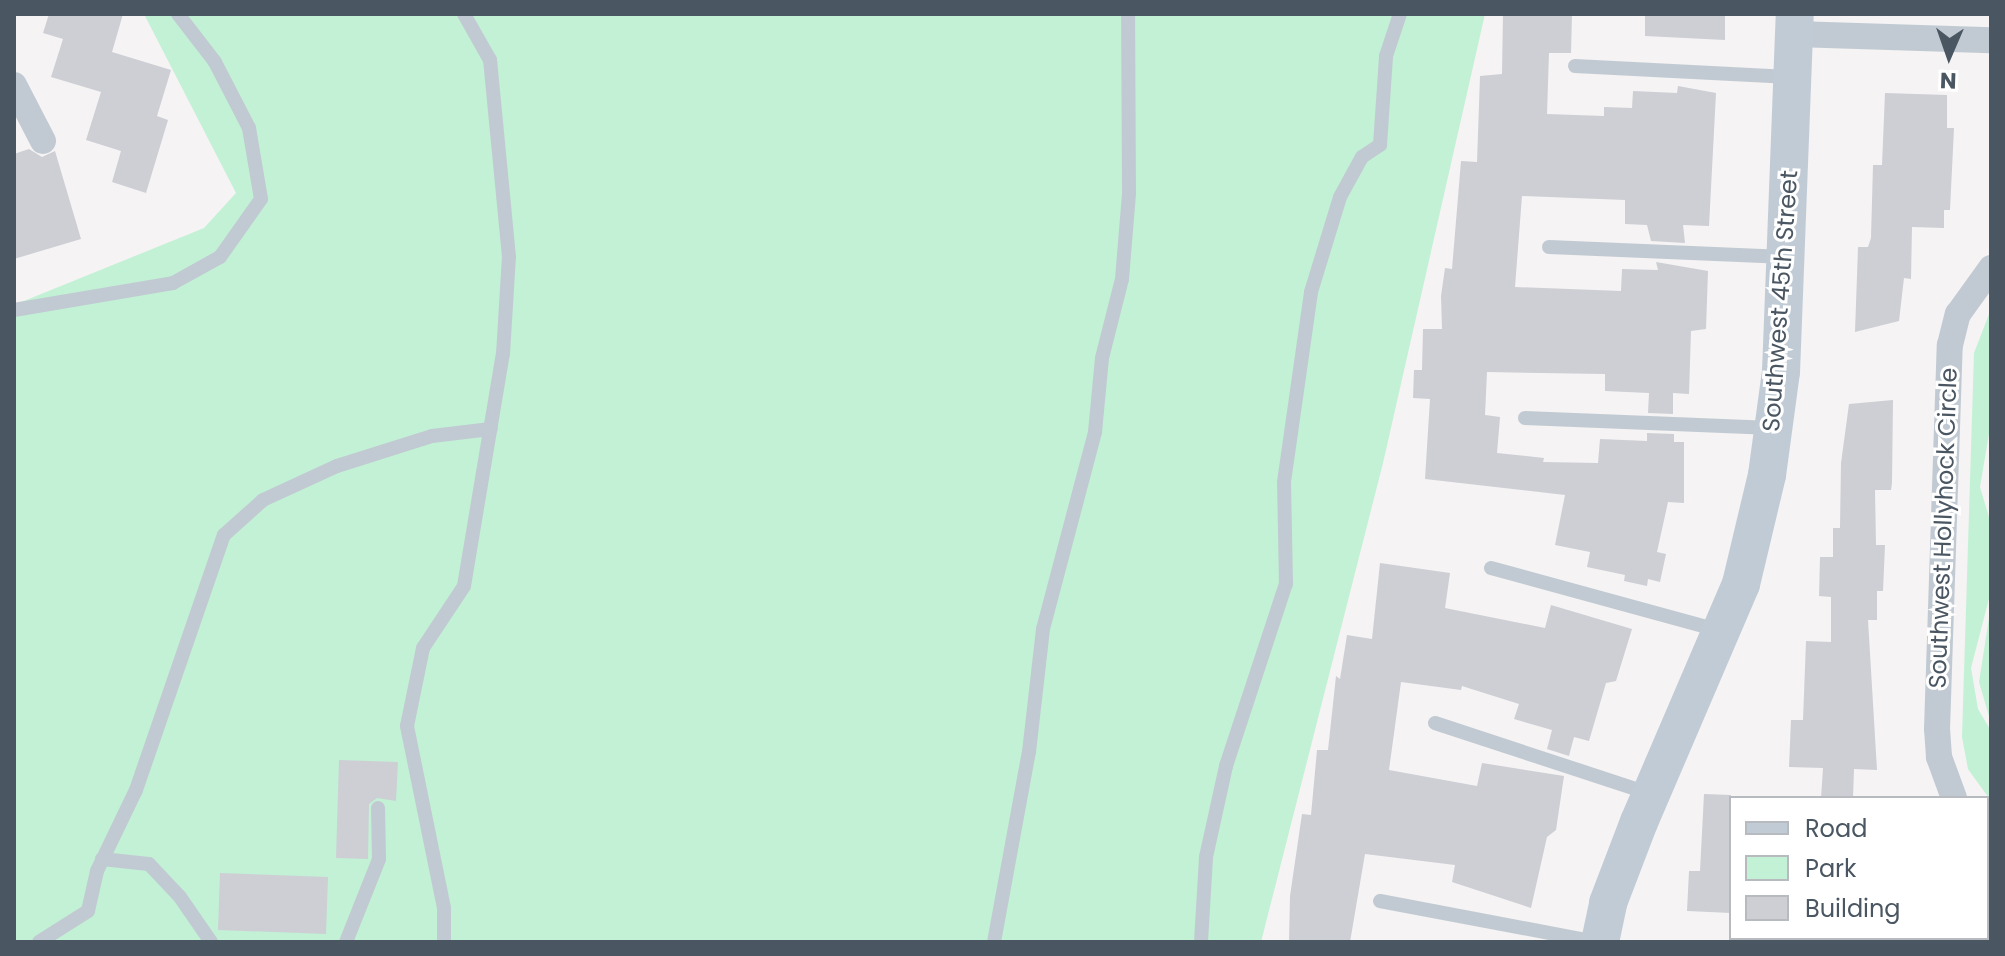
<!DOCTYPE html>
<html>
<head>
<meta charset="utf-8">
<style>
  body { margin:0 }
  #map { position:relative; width:2005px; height:956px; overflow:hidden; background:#f5f3f3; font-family:Poppins,sans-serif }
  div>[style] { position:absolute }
  .green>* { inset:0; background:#c3f1d5 }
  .building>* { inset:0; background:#cdcfd5 }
  .lane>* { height:14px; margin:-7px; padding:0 7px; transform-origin:7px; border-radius:7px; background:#c1cad2 }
  .street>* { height:26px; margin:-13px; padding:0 13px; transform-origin:13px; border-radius:13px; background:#c1cad2 }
  .secondary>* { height:38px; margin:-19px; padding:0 19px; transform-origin:19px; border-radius:19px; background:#c1cbd6 }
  span { translate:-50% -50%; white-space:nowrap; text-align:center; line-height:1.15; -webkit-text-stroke:6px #fff; paint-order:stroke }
  .street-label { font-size:24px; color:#4a5661 }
  .frame { position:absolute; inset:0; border:16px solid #4a5661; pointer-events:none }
  .legend { position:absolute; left:1729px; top:796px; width:260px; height:144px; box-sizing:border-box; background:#fff; border:2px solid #b7bbc0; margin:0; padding:10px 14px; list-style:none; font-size:24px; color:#4a5661 }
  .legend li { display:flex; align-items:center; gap:16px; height:40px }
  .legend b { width:40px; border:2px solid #b7bbc0 }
  .north { position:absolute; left:1909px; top:16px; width:80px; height:80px; -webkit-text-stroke:6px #fff; paint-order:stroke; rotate:182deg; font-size:22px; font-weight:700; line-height:32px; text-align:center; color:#4a5661 }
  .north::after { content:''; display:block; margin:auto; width:28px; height:36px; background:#4a5661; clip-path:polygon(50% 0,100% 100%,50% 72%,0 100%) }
</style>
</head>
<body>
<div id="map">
  <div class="green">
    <div style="clip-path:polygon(144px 14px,1485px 14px,1383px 463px,1261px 942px,14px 942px,14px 305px,204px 228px,236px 193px)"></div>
    <div style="clip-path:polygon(1991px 309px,1991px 422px,1980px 487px,1991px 524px,1991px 591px,1971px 668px,1978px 709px,1991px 731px,1991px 801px,1968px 769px,1962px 737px,1974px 353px)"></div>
    <div style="clip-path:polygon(1991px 605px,1991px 723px,1979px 682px)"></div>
  </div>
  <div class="building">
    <div style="clip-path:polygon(49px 14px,123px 14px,112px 52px,171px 70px,157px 116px,168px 120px,146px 193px,112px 182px,121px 151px,86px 140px,101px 92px,51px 77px,63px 39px,43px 33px)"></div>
    <div style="clip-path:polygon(1503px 14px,1572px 14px,1571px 53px,1549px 53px,1547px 114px,1604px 116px,1604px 107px,1632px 108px,1633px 91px,1677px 93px,1678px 86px,1716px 93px,1709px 226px,1683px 225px,1685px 243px,1651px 241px,1647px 225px,1625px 224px,1625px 200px,1522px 196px,1515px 287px,1621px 291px,1622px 269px,1658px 270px,1656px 262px,1708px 271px,1706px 329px,1691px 331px,1689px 394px,1673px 393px,1673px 414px,1648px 413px,1649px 393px,1605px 391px,1605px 374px,1487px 372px,1485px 415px,1500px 417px,1497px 453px,1544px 458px,1543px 462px,1598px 463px,1600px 439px,1647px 441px,1647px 433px,1674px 434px,1674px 442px,1684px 442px,1684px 503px,1668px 502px,1657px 552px,1666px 554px,1660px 582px,1648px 579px,1647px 586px,1624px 581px,1625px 575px,1587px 567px,1590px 552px,1555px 545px,1565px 495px,1425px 479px,1430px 399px,1413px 398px,1414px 370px,1422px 370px,1423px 329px,1442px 329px,1441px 296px,1445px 268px,1452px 269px,1461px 161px,1477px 162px,1480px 76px,1502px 74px)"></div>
    <div style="clip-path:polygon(1645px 14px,1725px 14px,1725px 40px,1645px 36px)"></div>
    <div style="clip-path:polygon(1885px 93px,1947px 95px,1947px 128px,1954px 128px,1950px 210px,1944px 210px,1944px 228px,1912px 227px,1911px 279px,1904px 278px,1899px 321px,1855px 332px,1858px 247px,1868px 247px,1871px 238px,1873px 165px,1882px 165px)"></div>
    <div style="clip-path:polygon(29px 149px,42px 157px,55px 151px,81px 239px,14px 259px,14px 154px)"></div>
    <div style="clip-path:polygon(1893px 400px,1892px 483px,1891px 490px,1875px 490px,1876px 545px,1885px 545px,1883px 591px,1877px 591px,1877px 620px,1868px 620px,1877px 770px,1854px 769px,1853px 798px,1821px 798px,1823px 768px,1789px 767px,1791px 720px,1803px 720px,1806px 641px,1831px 642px,1831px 597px,1819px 596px,1820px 557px,1833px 557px,1833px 528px,1840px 528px,1841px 463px,1849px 404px)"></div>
    <div style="clip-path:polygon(1380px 563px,1450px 573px,1445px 608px,1545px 628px,1551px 605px,1632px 629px,1616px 681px,1606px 683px,1589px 741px,1574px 737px,1569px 756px,1547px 749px,1552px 730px,1514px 719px,1519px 704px,1462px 686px,1461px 690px,1401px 682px,1389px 770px,1477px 786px,1482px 763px,1564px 776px,1556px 830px,1547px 837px,1531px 908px,1452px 882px,1455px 865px,1365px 854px,1350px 942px,1289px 942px,1290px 896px,1302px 814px,1311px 815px,1317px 750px,1328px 750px,1336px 676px,1340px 679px,1347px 635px,1372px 639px)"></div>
    <div style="clip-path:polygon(339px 760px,398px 762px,396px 801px,377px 798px,369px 804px,368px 859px,336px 858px)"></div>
    <div style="clip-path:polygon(1704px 794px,1731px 795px,1731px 913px,1687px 911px,1689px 871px,1700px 871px)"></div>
    <div style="clip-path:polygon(220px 873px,328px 877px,326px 934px,218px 930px)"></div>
  </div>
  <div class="lane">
    <div style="left:1575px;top:66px;width:217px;rotate:2.9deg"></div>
    <div style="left:1549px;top:247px;width:236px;rotate:2.4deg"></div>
    <div style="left:14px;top:310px;width:161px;rotate:-9.6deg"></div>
    <div style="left:173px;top:283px;width:54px;rotate:-29deg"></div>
    <div style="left:220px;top:257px;width:71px;rotate:-54.7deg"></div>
    <div style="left:261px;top:199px;width:72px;rotate:-99.6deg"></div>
    <div style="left:249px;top:128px;width:74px;rotate:-117.3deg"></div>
    <div style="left:215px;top:62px;width:61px;rotate:-127.6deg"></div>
    <div style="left:1525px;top:418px;width:248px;rotate:2.3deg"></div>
    <div style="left:1491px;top:568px;width:235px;rotate:15.3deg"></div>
    <div style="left:1435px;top:723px;width:227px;rotate:18.2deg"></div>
    <div style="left:102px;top:859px;width:47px;rotate:6.1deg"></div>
    <div style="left:149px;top:864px;width:45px;rotate:46.8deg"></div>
    <div style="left:180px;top:897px;width:55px;rotate:55.4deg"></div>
    <div style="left:1380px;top:901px;width:221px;rotate:10.7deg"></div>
    <div style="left:1987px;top:928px;width:4px;rotate:14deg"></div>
    <div style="left:39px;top:942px;width:58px;rotate:-32.3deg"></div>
    <div style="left:88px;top:911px;width:41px;rotate:-77.3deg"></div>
    <div style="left:97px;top:871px;width:90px;rotate:-64.3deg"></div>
    <div style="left:136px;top:790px;width:270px;rotate:-71deg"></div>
    <div style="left:224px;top:535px;width:52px;rotate:-41.9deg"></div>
    <div style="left:263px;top:500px;width:81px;rotate:-24.7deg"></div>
    <div style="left:337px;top:466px;width:100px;rotate:-17.5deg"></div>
    <div style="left:432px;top:436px;width:59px;rotate:-6.8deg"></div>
    <div style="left:346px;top:942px;width:89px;rotate:-68.3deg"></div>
    <div style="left:379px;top:859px;width:51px;rotate:-91.1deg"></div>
    <div style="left:444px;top:942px;width:34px;rotate:-90deg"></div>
    <div style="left:444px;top:908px;width:186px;rotate:-101.5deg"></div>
    <div style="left:407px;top:726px;width:80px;rotate:-78.4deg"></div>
    <div style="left:423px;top:648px;width:74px;rotate:-56.5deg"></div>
    <div style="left:464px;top:586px;width:235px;rotate:-80.5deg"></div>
    <div style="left:503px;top:354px;width:97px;rotate:-86.5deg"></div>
    <div style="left:509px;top:257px;width:198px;rotate:-95.5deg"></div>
    <div style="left:490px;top:60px;width:53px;rotate:-119.5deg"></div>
    <div style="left:994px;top:942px;width:193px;rotate:-79.6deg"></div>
    <div style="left:1029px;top:752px;width:124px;rotate:-83.5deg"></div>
    <div style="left:1043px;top:629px;width:204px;rotate:-75.2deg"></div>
    <div style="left:1095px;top:432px;width:74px;rotate:-84.6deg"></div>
    <div style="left:1102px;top:358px;width:81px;rotate:-75.8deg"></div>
    <div style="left:1122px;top:279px;width:86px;rotate:-85.3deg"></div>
    <div style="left:1129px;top:193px;width:179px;rotate:-90.3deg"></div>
    <div style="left:1201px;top:942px;width:85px;rotate:-86.6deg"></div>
    <div style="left:1206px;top:857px;width:93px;rotate:-77.6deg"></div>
    <div style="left:1226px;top:766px;width:192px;rotate:-71.8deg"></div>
    <div style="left:1286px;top:584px;width:102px;rotate:-91.1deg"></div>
    <div style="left:1284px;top:482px;width:192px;rotate:-81.9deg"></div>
    <div style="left:1311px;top:292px;width:99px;rotate:-73deg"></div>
    <div style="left:1340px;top:197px;width:46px;rotate:-61.2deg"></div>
    <div style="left:1362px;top:157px;width:22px;rotate:-34deg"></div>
    <div style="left:1380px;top:145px;width:89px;rotate:-86.1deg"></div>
    <div style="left:1386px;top:56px;width:44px;rotate:-71.6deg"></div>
  </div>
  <div class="street">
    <div style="left:1795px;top:34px;width:196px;rotate:1.8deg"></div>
    <div style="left:14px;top:85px;width:63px;rotate:62.6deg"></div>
    <div style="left:1954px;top:798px;width:44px;rotate:-110.1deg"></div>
    <div style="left:1939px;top:757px;width:28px;rotate:-94deg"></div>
    <div style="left:1937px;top:729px;width:384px;rotate:-88.1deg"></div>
    <div style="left:1950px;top:345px;width:32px;rotate:-76deg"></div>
    <div style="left:1958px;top:314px;width:57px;rotate:-54.3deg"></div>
    <div style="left:1987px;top:836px;width:6px;rotate:45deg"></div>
  </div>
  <div class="secondary">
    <div style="left:1600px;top:942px;width:40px;rotate:-78deg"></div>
    <div style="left:1608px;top:903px;width:87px;rotate:-69.1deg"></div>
    <div style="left:1639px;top:822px;width:259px;rotate:-66.8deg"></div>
    <div style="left:1741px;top:584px;width:112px;rotate:-76.6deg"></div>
    <div style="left:1767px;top:475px;width:104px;rotate:-82.3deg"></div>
    <div style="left:1781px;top:372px;width:358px;rotate:-87.8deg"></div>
  </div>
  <div class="street-label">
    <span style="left:1780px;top:301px;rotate:-86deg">Southwest 45th Street</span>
    <span style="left:1943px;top:528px;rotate:-88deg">Southwest Hollyhock Circle</span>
  </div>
  <div class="frame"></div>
  <ul class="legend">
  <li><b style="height:10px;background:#c1cbd6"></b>Road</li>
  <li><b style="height:22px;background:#c3f1d5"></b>Park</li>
  <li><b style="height:22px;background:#cdcfd5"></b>Building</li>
  </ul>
  <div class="north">N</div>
</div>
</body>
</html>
